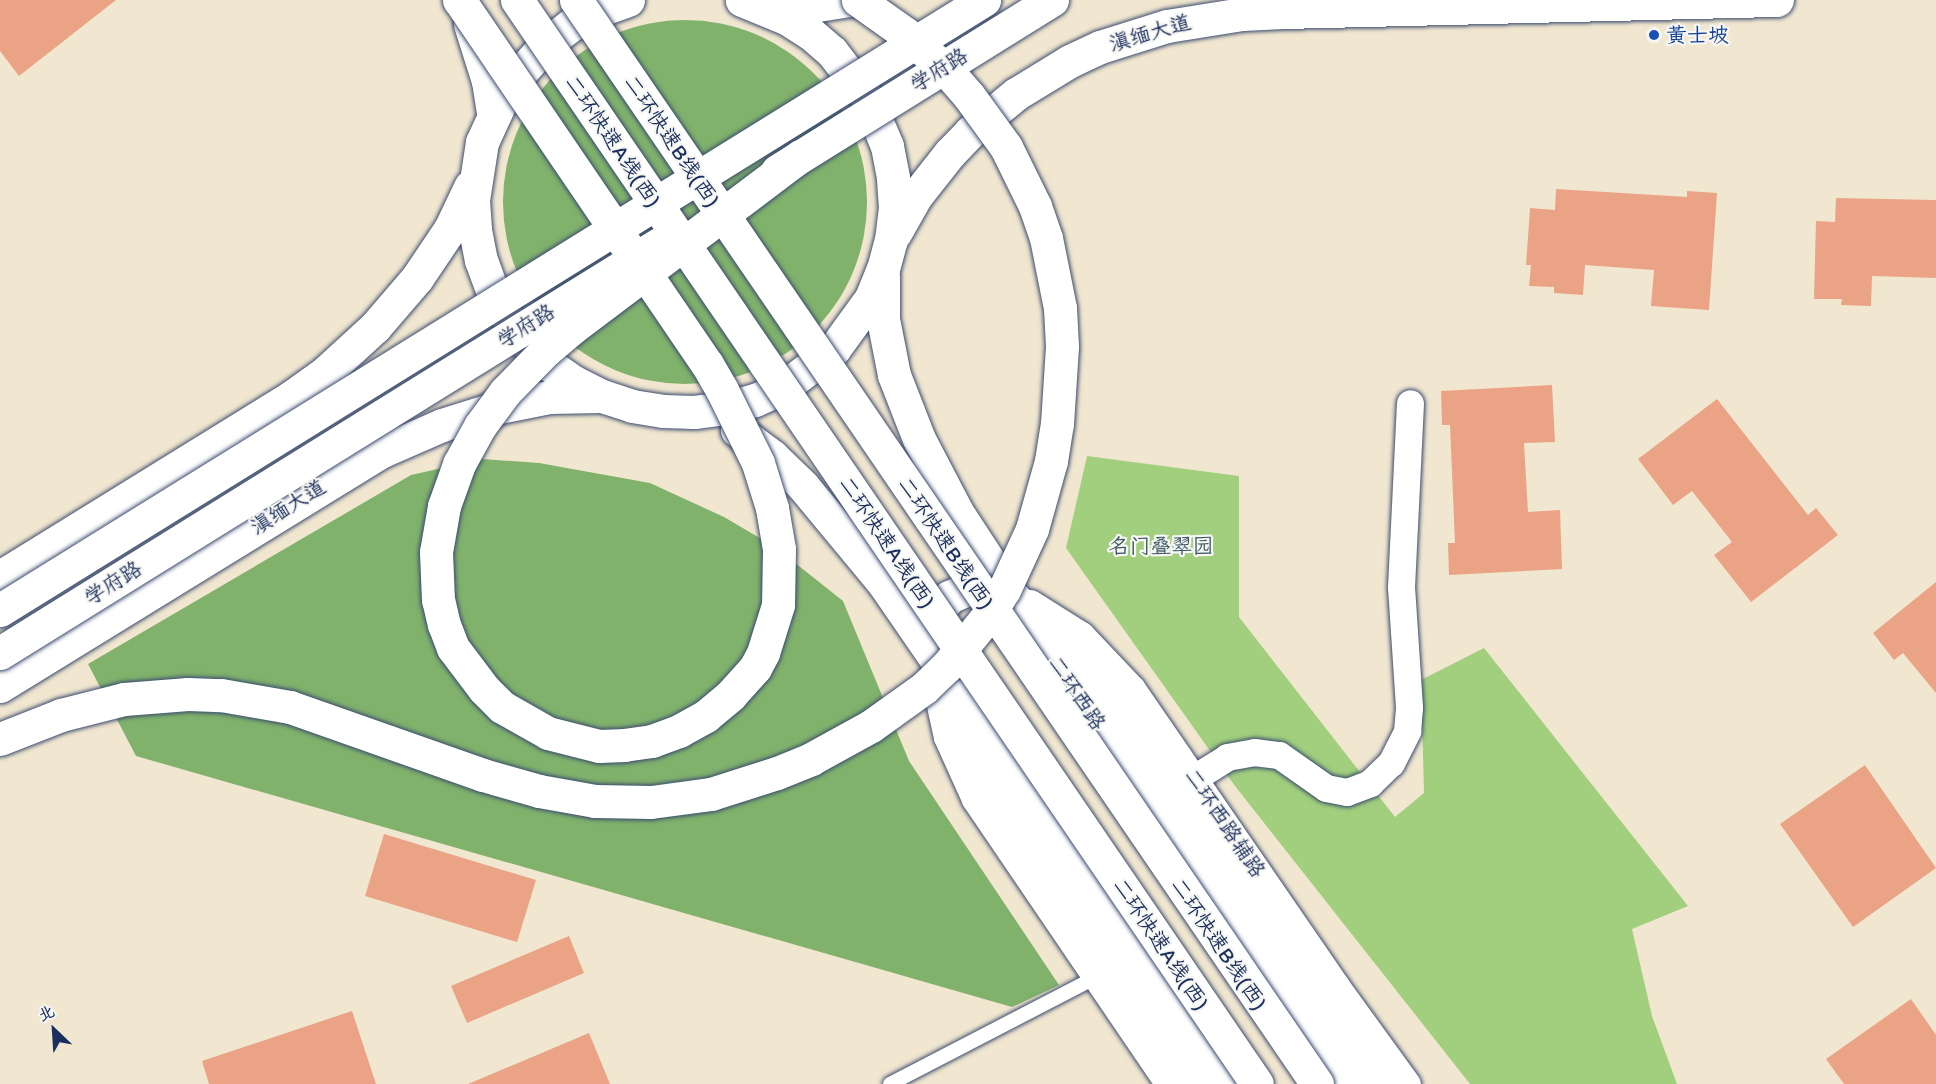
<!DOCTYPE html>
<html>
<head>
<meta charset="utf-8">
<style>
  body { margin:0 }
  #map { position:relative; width:1936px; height:1084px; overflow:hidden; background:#f1e7d0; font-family:Itim,"LXGW WenKai TC",sans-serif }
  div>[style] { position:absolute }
  .green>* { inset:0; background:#a1cf7d }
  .forest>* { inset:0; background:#80b26c }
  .round { border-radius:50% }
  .building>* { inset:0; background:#eaa385 }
  .roads { filter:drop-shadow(0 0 2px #3b4b6f) drop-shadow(0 0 2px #3b4b6f) }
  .service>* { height:14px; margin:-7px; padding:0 7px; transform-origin:7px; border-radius:7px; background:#fff }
  .minor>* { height:27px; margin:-13.5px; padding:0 13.5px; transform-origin:13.5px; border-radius:13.5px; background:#fff }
  .primary>* { height:33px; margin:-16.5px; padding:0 16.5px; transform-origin:16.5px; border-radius:16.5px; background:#fff }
  .trunk>* { height:33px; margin:-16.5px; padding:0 16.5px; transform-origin:16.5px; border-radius:16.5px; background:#fff }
  .bridges { filter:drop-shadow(0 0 2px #3b4b6f) drop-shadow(0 0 2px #3b4b6f) }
  .primary-bridge>* { height:33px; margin:-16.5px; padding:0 16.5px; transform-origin:16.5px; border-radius:16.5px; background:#fff }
  .trunk-bridge>* { height:33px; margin:-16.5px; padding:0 16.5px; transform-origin:16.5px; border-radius:16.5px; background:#fff }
  .dots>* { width:16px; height:16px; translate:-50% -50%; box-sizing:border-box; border:3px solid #f6f6f2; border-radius:50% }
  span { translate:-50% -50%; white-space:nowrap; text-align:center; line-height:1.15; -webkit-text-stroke:4.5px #f6f6f2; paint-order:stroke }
  .street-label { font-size:21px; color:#1b2f5e }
  .transit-label { font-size:21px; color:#164399 }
  .left { translate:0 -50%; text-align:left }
  .park-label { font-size:21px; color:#3c5766 }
  .north { position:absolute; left:24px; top:1000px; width:60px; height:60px; -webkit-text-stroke:4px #f6f6f2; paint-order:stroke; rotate:335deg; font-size:16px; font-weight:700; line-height:24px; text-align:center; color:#1b2f5e }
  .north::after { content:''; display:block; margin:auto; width:21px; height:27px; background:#1b2f5e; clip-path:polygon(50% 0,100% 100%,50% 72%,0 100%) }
</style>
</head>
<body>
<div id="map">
  <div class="green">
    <div style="clip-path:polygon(1087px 456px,1239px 476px,1239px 617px,1395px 817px,1424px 793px,1421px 680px,1484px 648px,1688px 906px,1632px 929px,1652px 1016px,1677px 1084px,1470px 1084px,1235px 786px,1066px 548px)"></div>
  </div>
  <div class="forest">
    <div class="round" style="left:503px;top:20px;width:364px;height:364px"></div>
    <div style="clip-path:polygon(482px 459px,539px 463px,650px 483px,724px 517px,775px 547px,843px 601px,909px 761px,1059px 985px,1012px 1007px,136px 756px,88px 664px,411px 475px)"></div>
  </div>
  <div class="building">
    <div style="clip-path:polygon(0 0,116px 0,19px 76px,0 51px)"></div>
    <div style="clip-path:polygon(1556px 189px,1687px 197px,1687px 191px,1717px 193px,1709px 310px,1651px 306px,1654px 270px,1585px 265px,1583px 295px,1554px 293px,1554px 287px,1529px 286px,1531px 265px,1526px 265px,1530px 208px,1555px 210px)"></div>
    <div style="clip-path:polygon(1836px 198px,1936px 200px,1936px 278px,1872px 276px,1871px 306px,1841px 305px,1842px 299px,1814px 299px,1816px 221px,1835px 222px)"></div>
    <div style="clip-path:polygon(1552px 385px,1555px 442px,1524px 443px,1528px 512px,1560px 510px,1562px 569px,1449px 575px,1448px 543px,1455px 543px,1450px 425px,1442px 425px,1441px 391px)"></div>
    <div style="clip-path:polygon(1717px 399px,1808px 515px,1816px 508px,1838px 535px,1751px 602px,1714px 555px,1732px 542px,1692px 491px,1673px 505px,1638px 459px)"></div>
    <div style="clip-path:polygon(1936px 582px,1936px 693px,1903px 653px,1894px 660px,1873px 633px)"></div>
    <div style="clip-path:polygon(1865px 765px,1936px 868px,1853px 927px,1780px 824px)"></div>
    <div style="clip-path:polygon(384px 834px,536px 880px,517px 942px,365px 896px)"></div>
    <div style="clip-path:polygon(569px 936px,584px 973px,467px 1023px,451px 986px)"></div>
    <div style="clip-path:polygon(1911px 999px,1936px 1035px,1936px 1084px,1844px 1084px,1826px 1059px)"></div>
    <div style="clip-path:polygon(352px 1011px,376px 1084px,209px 1084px,202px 1061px)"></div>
    <div style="clip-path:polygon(589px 1033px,610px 1084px,468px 1084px)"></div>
  </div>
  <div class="roads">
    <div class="service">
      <div style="left:890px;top:1084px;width:232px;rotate:-27.4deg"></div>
    </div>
    <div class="minor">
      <div style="left:1030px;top:603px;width:60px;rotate:32.1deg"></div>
      <div style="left:1081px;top:635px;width:74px;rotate:46.6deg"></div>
      <div style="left:1132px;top:689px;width:360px;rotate:55.5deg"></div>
      <div style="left:1336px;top:986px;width:121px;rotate:54.1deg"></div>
      <div style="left:934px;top:678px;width:60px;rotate:77.6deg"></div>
      <div style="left:947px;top:737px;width:68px;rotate:65.7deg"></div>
      <div style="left:975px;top:799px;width:345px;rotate:55.8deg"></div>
      <div style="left:1194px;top:778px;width:39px;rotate:-32deg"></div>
      <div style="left:1227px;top:757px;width:27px;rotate:-10deg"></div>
      <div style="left:1254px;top:752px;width:25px;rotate:7deg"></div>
      <div style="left:1279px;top:755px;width:57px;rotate:35.1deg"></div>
      <div style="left:1326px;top:788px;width:21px;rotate:11deg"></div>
      <div style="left:1347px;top:792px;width:25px;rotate:-21deg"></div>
      <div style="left:1370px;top:783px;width:29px;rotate:-44deg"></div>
      <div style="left:1391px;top:763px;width:36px;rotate:-63deg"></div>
      <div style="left:1407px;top:731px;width:24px;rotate:-85deg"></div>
      <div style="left:1409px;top:707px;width:120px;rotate:-93.8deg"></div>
      <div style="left:1401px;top:587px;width:184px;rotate:-87.2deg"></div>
    </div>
    <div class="primary">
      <div style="left:628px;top:0;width:33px;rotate:160deg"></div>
      <div style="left:597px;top:11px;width:30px;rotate:152deg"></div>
      <div style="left:571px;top:25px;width:30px;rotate:143deg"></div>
      <div style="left:547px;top:43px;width:60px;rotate:131.6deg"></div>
      <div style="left:507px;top:88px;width:60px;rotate:114.8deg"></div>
      <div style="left:482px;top:142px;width:59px;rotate:98.8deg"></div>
      <div style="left:473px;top:200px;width:30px;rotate:86deg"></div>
      <div style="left:475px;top:230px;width:31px;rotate:79deg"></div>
      <div style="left:481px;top:260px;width:32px;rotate:70deg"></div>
      <div style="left:492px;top:290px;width:31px;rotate:61deg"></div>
      <div style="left:507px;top:317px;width:31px;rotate:53deg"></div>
      <div style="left:526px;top:342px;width:31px;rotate:45deg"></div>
      <div style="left:548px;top:364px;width:32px;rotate:35deg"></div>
      <div style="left:574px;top:382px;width:31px;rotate:27deg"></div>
      <div style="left:602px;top:396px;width:32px;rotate:18deg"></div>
      <div style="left:632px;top:406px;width:31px;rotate:9deg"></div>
      <div style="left:663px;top:411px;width:31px;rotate:2deg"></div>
      <div style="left:694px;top:412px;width:31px;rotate:-7deg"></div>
      <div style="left:725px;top:408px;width:31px;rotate:-15deg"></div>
      <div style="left:755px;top:400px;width:32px;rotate:-24deg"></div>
      <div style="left:784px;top:387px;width:63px;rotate:-37.2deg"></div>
      <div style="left:834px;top:349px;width:63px;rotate:-54deg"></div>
      <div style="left:871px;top:298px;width:31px;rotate:-68deg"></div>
      <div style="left:883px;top:269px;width:30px;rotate:-75deg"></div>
      <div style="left:891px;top:240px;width:32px;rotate:-83deg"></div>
      <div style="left:895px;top:208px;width:31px;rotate:-94deg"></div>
      <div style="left:893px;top:177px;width:32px;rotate:-101deg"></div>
      <div style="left:887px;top:146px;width:54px;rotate:-112.8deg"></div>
      <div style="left:866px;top:96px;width:56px;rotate:-127.7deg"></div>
      <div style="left:832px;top:52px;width:28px;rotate:-139deg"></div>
      <div style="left:811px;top:34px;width:27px;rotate:-147deg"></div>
      <div style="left:788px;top:19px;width:50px;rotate:-157.6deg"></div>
      <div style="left:765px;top:7px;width:40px"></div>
      <div style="left:805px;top:7px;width:45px;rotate:-9deg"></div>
      <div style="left:470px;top:24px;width:60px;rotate:72.5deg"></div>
      <div style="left:488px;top:81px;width:33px;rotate:81deg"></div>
      <div style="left:895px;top:233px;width:43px;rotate:-60.4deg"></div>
      <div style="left:916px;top:196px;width:55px;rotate:-51.7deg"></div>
      <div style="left:950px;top:153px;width:29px;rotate:-46deg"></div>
      <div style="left:970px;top:132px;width:60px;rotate:-39.6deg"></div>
      <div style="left:1016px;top:94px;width:63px;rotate:-31.4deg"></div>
      <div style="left:1070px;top:61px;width:33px;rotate:-25deg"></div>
      <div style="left:1100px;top:47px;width:70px;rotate:-17.4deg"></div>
      <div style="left:1167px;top:26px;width:76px;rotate:-9.1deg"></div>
      <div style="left:1242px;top:14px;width:41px;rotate:-2.8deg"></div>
      <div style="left:1283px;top:12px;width:494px;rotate:-1.4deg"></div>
      <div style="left:883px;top:276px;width:43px;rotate:90deg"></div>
      <div style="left:883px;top:319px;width:57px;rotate:78.9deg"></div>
      <div style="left:894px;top:375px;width:69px;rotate:68.7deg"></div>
      <div style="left:919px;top:439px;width:82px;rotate:62.5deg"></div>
      <div style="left:957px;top:512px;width:100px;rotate:56.8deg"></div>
      <div style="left:1012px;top:596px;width:592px;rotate:55.53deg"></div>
      <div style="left:737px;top:430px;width:44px;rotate:36.6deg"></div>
      <div style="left:772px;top:456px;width:43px;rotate:44.1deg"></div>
      <div style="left:803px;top:486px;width:127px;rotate:50.4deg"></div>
      <div style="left:884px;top:584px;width:607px;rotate:55.47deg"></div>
      <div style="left:0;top:577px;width:341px;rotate:-31.7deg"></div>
      <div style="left:290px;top:398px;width:44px;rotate:-35.8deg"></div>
      <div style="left:326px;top:372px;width:67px;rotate:-42.6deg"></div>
      <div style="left:375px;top:327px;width:65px;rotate:-49.4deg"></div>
      <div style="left:417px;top:278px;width:59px;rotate:-56deg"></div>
      <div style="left:450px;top:229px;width:47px;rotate:-64.5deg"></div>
      <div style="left:929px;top:638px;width:21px;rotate:-79deg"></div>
      <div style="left:933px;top:617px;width:26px;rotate:-51deg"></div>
      <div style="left:949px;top:597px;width:26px;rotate:-23deg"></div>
      <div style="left:973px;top:587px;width:17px;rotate:-3deg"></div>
      <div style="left:990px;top:586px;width:14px;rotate:17deg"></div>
      <div style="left:0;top:686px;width:448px;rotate:-31.6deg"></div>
      <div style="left:382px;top:451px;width:65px;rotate:-23.4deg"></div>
      <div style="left:442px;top:425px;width:60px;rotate:-17.5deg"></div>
      <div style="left:499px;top:407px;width:51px;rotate:-11.3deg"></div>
      <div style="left:549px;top:397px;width:52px;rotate:-1.1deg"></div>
    </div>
    <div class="trunk">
      <div style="left:1012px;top:596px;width:86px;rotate:43.6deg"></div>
      <div style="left:1074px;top:655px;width:48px;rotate:50deg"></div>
      <div style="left:1105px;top:692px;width:477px;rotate:55.2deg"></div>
      <div style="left:933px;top:653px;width:88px;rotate:67.2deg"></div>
      <div style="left:967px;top:734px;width:63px;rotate:61.4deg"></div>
      <div style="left:997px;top:789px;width:357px;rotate:55.7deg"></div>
    </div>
  </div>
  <div class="bridges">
    <div class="primary-bridge">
      <div style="left:777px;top:171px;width:324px;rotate:-31.9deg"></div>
      <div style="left:0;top:610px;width:1158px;rotate:-31.8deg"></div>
      <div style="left:0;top:653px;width:776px;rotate:-31.83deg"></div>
    </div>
    <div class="trunk-bridge">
      <div style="left:459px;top:0;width:1px;rotate:45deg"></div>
      <div style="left:460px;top:1px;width:439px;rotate:55.8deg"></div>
      <div style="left:707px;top:364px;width:30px;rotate:60deg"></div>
      <div style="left:722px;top:390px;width:81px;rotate:63.7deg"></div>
      <div style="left:758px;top:463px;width:47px;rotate:72.7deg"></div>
      <div style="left:772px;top:508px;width:42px;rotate:80.3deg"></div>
      <div style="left:779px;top:549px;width:56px;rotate:91deg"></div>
      <div style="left:778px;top:605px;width:50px;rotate:107.4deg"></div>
      <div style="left:763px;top:653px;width:17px;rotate:118deg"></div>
      <div style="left:755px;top:668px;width:36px;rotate:132deg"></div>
      <div style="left:731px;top:695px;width:33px;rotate:140deg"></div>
      <div style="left:706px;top:716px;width:31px;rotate:151deg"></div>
      <div style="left:679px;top:731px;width:29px;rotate:160deg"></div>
      <div style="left:652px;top:741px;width:27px;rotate:172deg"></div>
      <div style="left:625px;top:745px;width:26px;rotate:178deg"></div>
      <div style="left:599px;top:746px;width:53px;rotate:-165.7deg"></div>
      <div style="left:548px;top:733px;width:53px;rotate:-150.5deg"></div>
      <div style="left:502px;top:707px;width:25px;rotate:-135deg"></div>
      <div style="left:484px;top:689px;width:51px;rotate:-127.1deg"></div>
      <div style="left:453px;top:648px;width:25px;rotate:-111deg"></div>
      <div style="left:444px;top:625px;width:26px;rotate:-103deg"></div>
      <div style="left:438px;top:600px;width:48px;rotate:-92.4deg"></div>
      <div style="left:436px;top:552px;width:47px;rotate:-80.1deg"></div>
      <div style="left:444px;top:506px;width:45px;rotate:-70.3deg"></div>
      <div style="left:459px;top:464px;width:43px;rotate:-61.1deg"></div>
      <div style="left:480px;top:426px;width:42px;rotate:-53.7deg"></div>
      <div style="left:505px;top:392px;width:59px;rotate:-45.7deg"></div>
      <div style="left:546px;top:350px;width:34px;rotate:-40deg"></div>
      <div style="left:572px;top:328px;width:286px;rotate:-37deg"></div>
      <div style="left:517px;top:0;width:1312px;rotate:55.68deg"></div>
      <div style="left:576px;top:0;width:1313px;rotate:55.64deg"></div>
      <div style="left:0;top:739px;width:66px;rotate:-21.5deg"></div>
      <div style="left:61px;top:715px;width:65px;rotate:-14.3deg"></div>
      <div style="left:124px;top:699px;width:64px;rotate:-4.5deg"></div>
      <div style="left:188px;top:694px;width:33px;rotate:2deg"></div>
      <div style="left:221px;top:695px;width:70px;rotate:9.9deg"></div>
      <div style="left:290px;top:707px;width:205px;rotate:19.4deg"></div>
      <div style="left:483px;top:775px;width:58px;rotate:15.9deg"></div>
      <div style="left:539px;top:791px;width:57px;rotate:10.1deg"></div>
      <div style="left:595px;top:801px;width:56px;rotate:1deg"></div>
      <div style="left:651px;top:802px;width:61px;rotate:-7.6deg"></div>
      <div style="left:711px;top:794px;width:69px;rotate:-17.7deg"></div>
      <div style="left:777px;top:773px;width:37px;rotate:-22deg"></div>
      <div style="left:811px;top:759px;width:68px;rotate:-28.8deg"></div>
      <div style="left:871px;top:726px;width:65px;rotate:-35.6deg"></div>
      <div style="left:924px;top:688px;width:32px;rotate:-44deg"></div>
      <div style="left:947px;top:666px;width:63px;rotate:-50.8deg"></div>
      <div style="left:987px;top:617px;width:32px;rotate:-58deg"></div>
      <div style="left:1004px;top:590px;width:67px;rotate:-65.3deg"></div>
      <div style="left:1032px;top:529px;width:71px;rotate:-74.4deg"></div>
      <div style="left:1051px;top:461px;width:37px;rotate:-81deg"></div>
      <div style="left:1057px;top:424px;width:78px;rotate:-86.3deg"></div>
      <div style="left:1062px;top:346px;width:38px;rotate:-93deg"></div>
      <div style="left:1060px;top:308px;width:71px;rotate:-101.3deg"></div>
      <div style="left:1046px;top:238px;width:34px;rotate:-109deg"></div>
      <div style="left:1035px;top:206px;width:66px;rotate:-116.2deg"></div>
      <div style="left:1006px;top:147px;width:63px;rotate:-126deg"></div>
      <div style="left:969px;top:96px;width:30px;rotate:-131deg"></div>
      <div style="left:949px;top:73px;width:58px;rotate:-137.8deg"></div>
      <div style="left:906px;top:34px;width:59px;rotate:-144.7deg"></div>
    </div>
  </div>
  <div class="dots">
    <div style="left:1654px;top:35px;background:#1a4fb4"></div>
  </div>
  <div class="street-label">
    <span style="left:1150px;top:33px;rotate:-16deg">滇缅大道</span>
    <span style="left:939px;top:70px;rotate:-32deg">学府路</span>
    <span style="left:613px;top:141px;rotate:56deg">二环快速A线(西)</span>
    <span style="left:672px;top:141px;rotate:56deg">二环快速B线(西)</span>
    <span style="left:526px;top:326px;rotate:-32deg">学府路</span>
    <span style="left:288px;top:507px;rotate:-32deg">滇缅大道</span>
    <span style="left:887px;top:542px;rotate:56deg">二环快速A线(西)</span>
    <span style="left:946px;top:543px;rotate:56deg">二环快速B线(西)</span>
    <span style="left:113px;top:583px;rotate:-32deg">学府路</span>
    <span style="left:1077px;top:693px;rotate:56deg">二环西路</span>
    <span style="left:1225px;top:823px;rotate:56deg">二环西路辅路</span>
    <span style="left:1161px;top:944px;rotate:56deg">二环快速A线(西)</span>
    <span style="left:1219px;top:944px;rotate:56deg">二环快速B线(西)</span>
  </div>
  <div class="transit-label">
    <span class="left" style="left:1666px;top:35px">黄士坡</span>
  </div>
  <div class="park-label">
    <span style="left:1161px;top:546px">名门叠翠园</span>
  </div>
  <div class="north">北</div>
</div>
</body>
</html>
